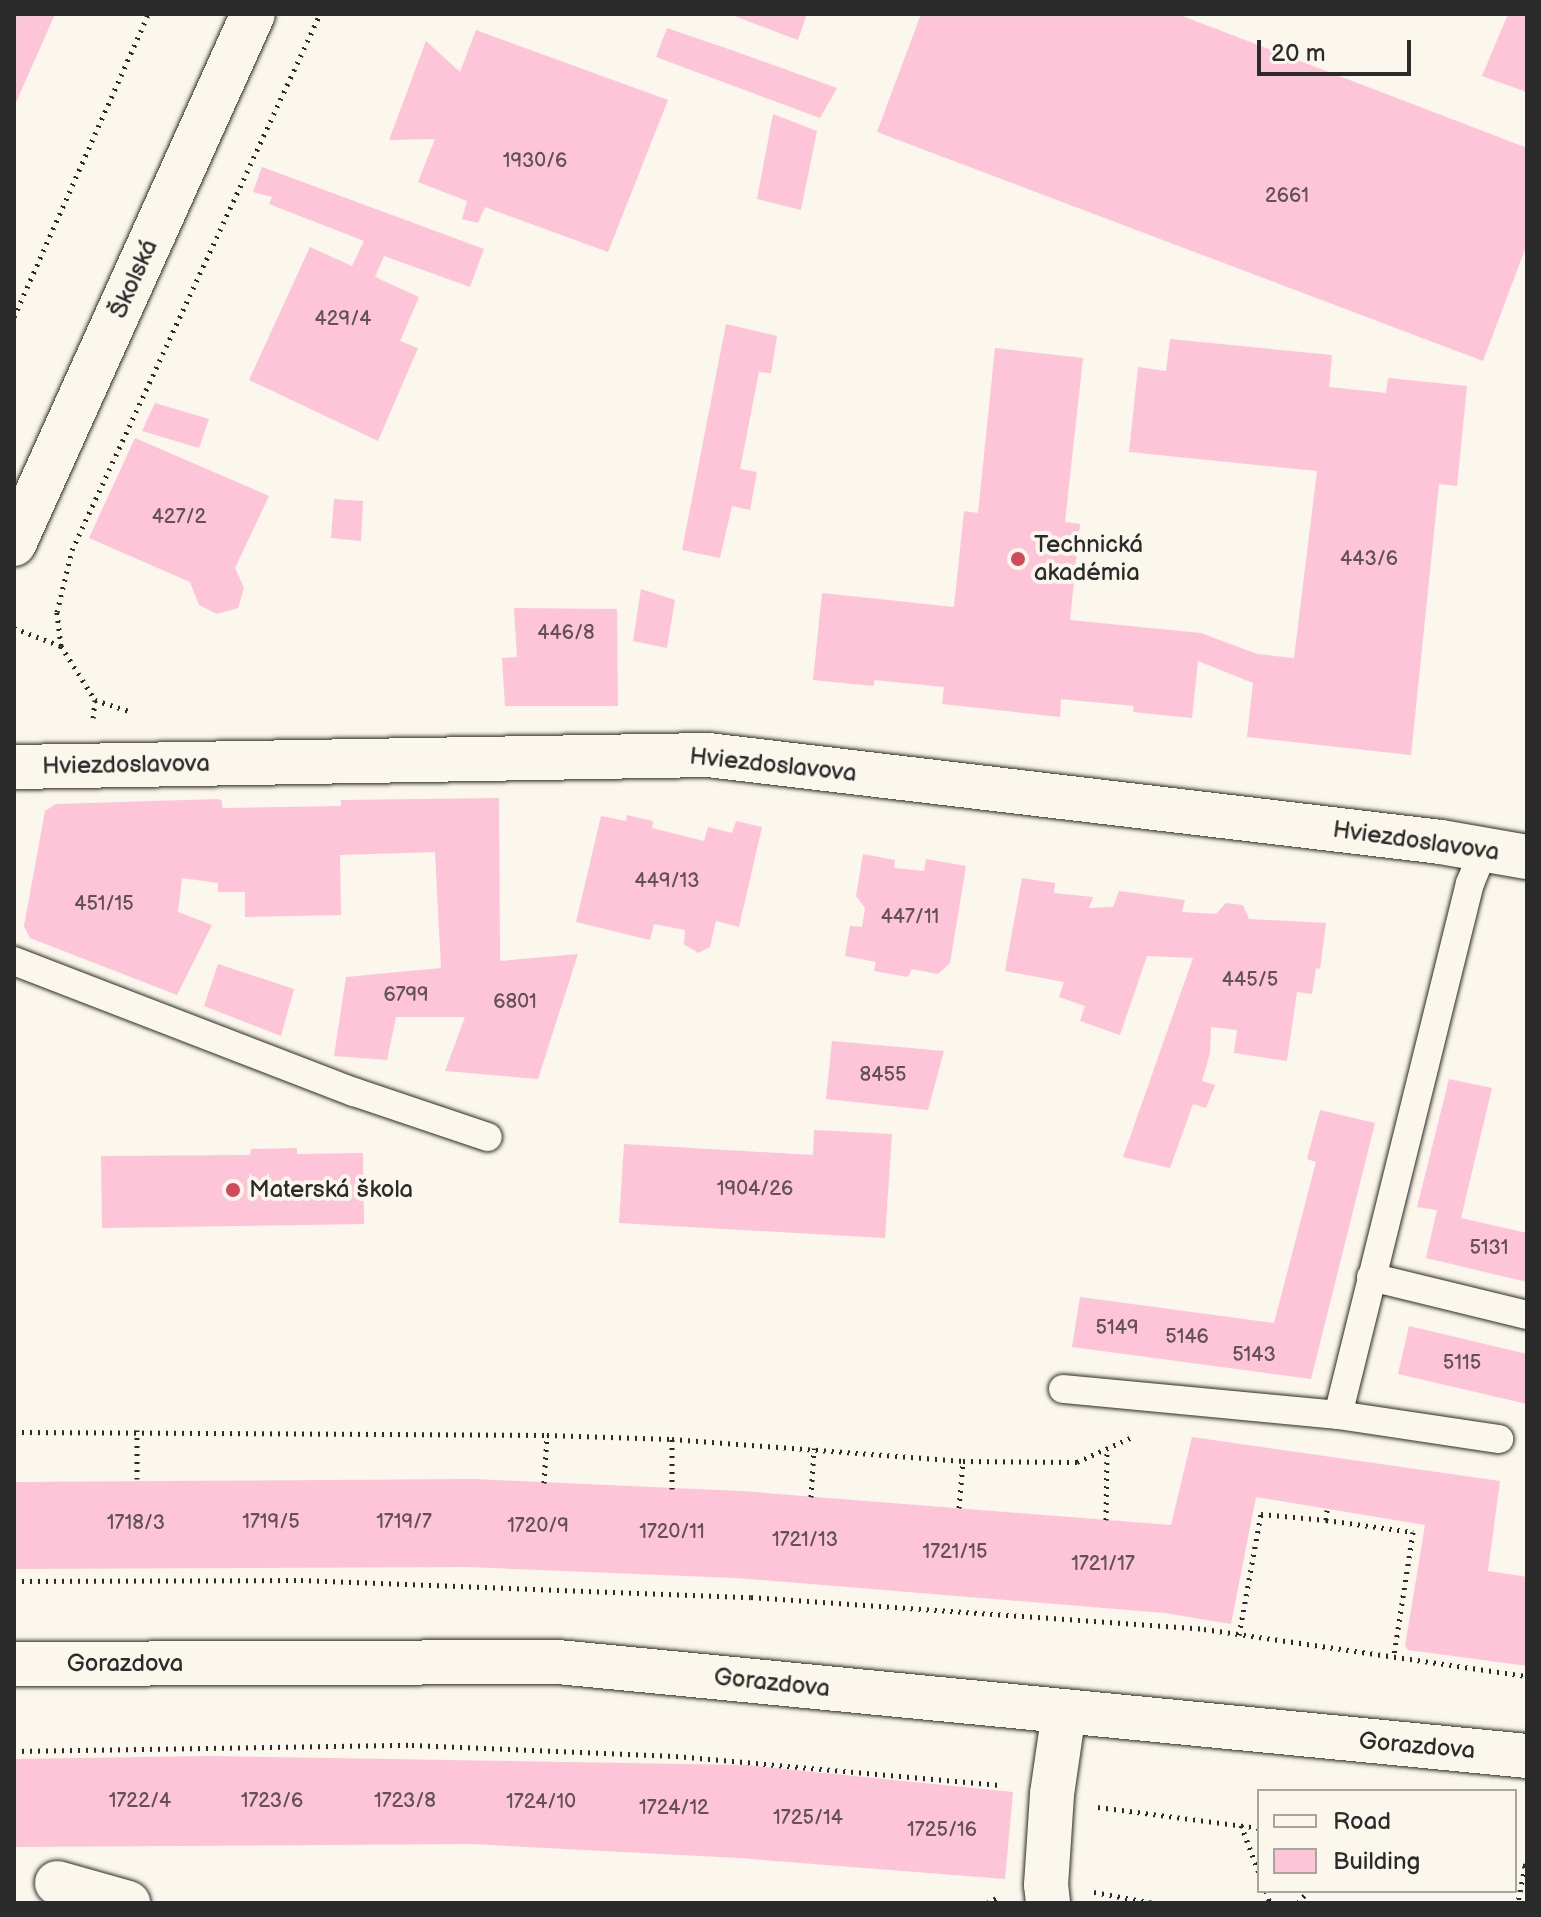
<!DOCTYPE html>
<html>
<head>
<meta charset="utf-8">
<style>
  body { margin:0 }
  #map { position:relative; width:1541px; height:1917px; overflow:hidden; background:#fbf7ec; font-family:"Balsamiq Sans",sans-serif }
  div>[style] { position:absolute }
  .building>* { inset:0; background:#fec5d9 }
  .path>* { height:5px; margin-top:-2.5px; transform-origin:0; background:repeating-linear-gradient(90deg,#2b2b2b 0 2px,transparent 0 8px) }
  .roads { filter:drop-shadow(0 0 2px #2b2b2b) drop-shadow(0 0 2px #2b2b2b) }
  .lane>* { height:28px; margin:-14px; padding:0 14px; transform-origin:14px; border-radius:14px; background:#fbf7ec }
  .street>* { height:44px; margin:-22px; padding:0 22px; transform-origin:22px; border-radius:22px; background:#fbf7ec }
  .secondary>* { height:44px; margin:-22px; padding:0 22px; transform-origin:22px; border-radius:22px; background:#fbf7ec }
  .dots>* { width:22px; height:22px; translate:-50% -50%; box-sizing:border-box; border:4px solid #fbf7ec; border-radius:50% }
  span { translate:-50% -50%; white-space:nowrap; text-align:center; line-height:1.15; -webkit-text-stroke:8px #fbf7ec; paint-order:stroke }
  .number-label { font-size:20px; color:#605256 }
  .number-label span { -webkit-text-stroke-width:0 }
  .street-label { font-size:24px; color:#2b2b2b }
  .poi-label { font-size:24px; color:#2b2b2b }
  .left { translate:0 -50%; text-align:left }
  .frame { position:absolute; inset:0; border:16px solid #2b2b2b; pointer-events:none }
  .legend { position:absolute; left:1257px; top:1789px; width:260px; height:104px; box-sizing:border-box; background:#fbf7ec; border:2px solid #a8a59f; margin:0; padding:10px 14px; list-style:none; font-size:24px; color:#2b2b2b }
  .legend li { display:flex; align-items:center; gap:16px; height:40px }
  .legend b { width:40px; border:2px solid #a8a59f }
  .scale { position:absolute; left:1257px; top:40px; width:154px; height:36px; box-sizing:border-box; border:4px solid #2b2b2b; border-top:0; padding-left:10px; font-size:24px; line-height:28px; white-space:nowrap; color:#2b2b2b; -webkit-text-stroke:6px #fbf7ec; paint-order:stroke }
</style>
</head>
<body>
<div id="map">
  <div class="building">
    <div style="clip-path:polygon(14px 14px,55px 14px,14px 107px)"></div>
    <div style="clip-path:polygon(729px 14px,807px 14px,798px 40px)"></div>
    <div style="clip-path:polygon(921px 14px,1177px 14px,1527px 148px,1527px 244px,1483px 361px,877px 132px)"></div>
    <div style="clip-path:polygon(1508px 14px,1527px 14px,1527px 92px,1482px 76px)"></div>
    <div style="clip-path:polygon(667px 28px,734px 51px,837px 88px,820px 118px,656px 57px)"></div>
    <div style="clip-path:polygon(476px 30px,668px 100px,608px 252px,485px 207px,478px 223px,462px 219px,467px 201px,418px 182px,435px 139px,389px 140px,426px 41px,460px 72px)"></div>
    <div style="clip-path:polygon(773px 114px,817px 131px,801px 210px,757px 199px)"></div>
    <div style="clip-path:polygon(262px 167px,484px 249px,470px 287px,384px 256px,375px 277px,419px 297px,400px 341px,418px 348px,378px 441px,249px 380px,310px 247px,352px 266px,364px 241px,269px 204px,272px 197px,253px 192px)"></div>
    <div style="clip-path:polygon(726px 324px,777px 336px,771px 373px,759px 372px,740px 469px,757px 472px,750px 510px,732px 506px,720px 558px,682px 550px)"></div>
    <div style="clip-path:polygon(1170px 339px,1332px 355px,1329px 387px,1386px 393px,1388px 378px,1467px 386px,1457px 486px,1439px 484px,1411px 755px,1247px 737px,1253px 683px,1198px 661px,1192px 718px,1133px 712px,1134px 706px,1061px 699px,1060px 717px,942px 704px,944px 687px,874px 680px,874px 686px,813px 680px,822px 593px,954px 607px,964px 511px,978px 513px,995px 348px,1083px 358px,1065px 522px,1080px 524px,1070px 620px,1201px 633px,1257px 654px,1294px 658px,1317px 471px,1129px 452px,1138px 367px,1166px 371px)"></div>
    <div style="clip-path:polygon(155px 403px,209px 419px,199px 448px,142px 431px)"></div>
    <div style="clip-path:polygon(135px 438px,269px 496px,235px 568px,244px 588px,238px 608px,217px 614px,199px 605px,190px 582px,89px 538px)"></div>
    <div style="clip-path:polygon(334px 499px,363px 501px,361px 541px,331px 538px)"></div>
    <div style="clip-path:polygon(641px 589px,675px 600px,667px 648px,633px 641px)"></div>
    <div style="clip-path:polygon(514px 608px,617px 609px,618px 706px,505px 706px,502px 658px,517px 657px)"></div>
    <div style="clip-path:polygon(499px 798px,500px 961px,578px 954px,538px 1079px,445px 1071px,465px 1017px,396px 1017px,387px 1060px,334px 1056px,346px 977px,441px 968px,435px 852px,340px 855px,341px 915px,245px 917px,245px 892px,218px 892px,218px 883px,182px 878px,178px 912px,212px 925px,177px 995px,30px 938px,24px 926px,45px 811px,56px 804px,218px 799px,222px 801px,222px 808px,341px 806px,341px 800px)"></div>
    <div style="clip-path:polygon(627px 815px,653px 821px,652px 828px,704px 841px,708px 827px,732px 833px,736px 821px,762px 827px,739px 927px,716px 921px,710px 947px,698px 953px,684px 944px,685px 930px,654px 924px,650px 940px,576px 922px,601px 816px,626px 821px)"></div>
    <div style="clip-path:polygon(863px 854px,895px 860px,894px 868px,924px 871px,926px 859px,966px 866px,950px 963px,938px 974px,912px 969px,908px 977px,874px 971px,876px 962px,845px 956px,850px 926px,862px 927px,865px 908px,856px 896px)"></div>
    <div style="clip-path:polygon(1022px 878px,1055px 883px,1054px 893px,1093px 897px,1089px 908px,1113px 907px,1119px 891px,1185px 900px,1182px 912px,1216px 914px,1226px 903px,1243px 905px,1249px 919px,1326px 923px,1320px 969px,1316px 968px,1312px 994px,1297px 992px,1287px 1061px,1234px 1053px,1237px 1030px,1211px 1027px,1210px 1053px,1202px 1081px,1215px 1085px,1206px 1108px,1193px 1104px,1170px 1168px,1123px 1157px,1193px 958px,1147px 956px,1120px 1035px,1080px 1021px,1085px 1006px,1059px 997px,1064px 982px,1005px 971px)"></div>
    <div style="clip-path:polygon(218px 964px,294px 989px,281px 1036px,204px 1006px)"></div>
    <div style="clip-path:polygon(832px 1041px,944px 1051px,928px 1110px,826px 1099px)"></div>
    <div style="clip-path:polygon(1449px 1079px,1492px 1088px,1461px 1218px,1527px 1233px,1527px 1282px,1426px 1258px,1437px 1210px,1417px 1207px)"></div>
    <div style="clip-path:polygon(1320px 1110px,1375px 1123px,1311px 1379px,1072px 1347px,1080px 1297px,1274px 1323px,1316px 1162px,1307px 1159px)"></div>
    <div style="clip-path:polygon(814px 1130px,892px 1134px,885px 1238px,619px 1223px,624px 1144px,813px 1155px)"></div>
    <div style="clip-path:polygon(297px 1148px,297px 1154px,363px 1153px,364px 1224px,102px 1228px,101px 1156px,250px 1155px,251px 1149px)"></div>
    <div style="clip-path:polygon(1409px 1326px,1527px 1354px,1527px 1404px,1398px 1374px)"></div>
    <div style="clip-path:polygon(1192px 1437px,1500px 1481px,1488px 1571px,1527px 1577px,1527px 1666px,1408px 1650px,1405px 1646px,1425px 1525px,1256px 1497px,1231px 1624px,1165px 1613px,736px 1578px,468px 1567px,14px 1569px,14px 1482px,473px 1479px,741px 1491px,1171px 1525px)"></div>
    <div style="clip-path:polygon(208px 1756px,744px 1765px,1013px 1792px,1005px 1879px,738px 1858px,471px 1844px,14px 1847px,14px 1759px)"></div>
  </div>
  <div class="path">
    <div style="left:14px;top:317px;width:331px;rotate:-66.1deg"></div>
    <div style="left:14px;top:628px;width:50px;rotate:21deg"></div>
    <div style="left:61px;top:646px;width:34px;rotate:-97deg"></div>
    <div style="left:57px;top:612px;width:64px;rotate:-76.4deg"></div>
    <div style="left:72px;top:550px;width:591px;rotate:-65.17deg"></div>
    <div style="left:61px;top:646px;width:64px;rotate:57.8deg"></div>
    <div style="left:95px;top:700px;width:18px;rotate:96deg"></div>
    <div style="left:95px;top:700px;width:38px;rotate:18deg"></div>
    <div style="left:137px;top:1430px;width:49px;rotate:90deg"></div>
    <div style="left:14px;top:1432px;width:533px;rotate:0.32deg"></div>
    <div style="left:544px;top:1483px;width:48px;rotate:-86.4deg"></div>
    <div style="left:547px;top:1435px;width:125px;rotate:1.8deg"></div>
    <div style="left:672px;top:1439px;width:292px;rotate:4.3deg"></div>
    <div style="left:963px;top:1461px;width:114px;rotate:0.5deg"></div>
    <div style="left:1077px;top:1462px;width:60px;rotate:-24.4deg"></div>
    <div style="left:672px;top:1489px;width:50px;rotate:-90deg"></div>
    <div style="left:811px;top:1497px;width:49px;rotate:-86.5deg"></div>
    <div style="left:959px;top:1508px;width:47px;rotate:-85.1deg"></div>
    <div style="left:1327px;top:1510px;width:10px;rotate:96deg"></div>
    <div style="left:1326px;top:1520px;width:88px;rotate:7.9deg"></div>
    <div style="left:1413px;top:1532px;width:124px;rotate:98.8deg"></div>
    <div style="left:1106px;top:1520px;width:70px;rotate:-89.2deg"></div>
    <div style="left:14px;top:1581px;width:287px;rotate:-0.2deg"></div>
    <div style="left:301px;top:1580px;width:450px;rotate:2.2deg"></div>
    <div style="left:751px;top:1597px;width:454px;rotate:4deg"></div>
    <div style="left:1204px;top:1629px;width:326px;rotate:8.3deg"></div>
    <div style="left:1239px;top:1635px;width:123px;rotate:-79.7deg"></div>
    <div style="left:1261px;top:1514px;width:65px;rotate:5.3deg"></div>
    <div style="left:14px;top:1751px;width:398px;rotate:-0.9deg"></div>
    <div style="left:412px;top:1745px;width:264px;rotate:2.4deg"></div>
    <div style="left:676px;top:1756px;width:328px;rotate:5.1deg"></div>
    <div style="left:1098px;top:1807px;width:162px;rotate:7.4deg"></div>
    <div style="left:1241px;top:1825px;width:51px;rotate:69.4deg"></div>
    <div style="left:1515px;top:1864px;width:10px;rotate:11deg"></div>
    <div style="left:1525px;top:1866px;width:38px;rotate:101deg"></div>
    <div style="left:1266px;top:1891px;width:13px;rotate:72deg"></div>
    <div style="left:1094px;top:1892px;width:60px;rotate:10.6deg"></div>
    <div style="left:987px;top:1903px;width:13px;rotate:-27deg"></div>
    <div style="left:1298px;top:1903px;width:16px;rotate:-50deg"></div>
  </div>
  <div class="roads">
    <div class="lane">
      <div style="left:1484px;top:849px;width:37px;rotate:112deg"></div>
      <div style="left:1470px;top:883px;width:548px;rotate:103.93deg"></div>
      <div style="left:1338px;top:1415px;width:163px;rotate:8.5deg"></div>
      <div style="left:14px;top:961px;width:364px;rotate:21.1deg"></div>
      <div style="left:354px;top:1092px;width:141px;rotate:18.6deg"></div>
      <div style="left:1371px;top:1277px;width:161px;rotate:13.7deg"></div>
      <div style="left:1063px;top:1389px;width:276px;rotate:5.4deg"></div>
    </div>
    <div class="street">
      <div style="left:14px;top:767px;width:694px;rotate:-0.99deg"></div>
      <div style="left:708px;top:755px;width:738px;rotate:6.77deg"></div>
      <div style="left:1441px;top:842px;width:87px;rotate:9.9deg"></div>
      <div style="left:14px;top:1664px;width:544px;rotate:-0.21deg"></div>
      <div style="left:558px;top:1662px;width:974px;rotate:5.54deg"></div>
      <div style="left:57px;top:1883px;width:74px;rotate:15.7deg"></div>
      <div style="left:1048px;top:1903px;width:18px;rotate:-96deg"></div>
      <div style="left:1046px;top:1885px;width:91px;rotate:-86.2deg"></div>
      <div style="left:1052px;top:1794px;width:83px;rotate:-81.7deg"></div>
    </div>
    <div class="secondary">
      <div style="left:14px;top:544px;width:581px;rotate:-65.73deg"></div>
    </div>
  </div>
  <div class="dots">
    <div style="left:1018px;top:559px;background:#d1495b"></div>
    <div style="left:233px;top:1190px;background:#d1495b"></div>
  </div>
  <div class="number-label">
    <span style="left:535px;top:161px">1930/6</span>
    <span style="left:1287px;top:196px">2661</span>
    <span style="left:343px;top:319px">429/4</span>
    <span style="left:179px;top:517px">427/2</span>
    <span style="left:1369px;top:559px">443/6</span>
    <span style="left:566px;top:633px">446/8</span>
    <span style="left:667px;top:881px">449/13</span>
    <span style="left:104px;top:904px">451/15</span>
    <span style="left:910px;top:917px">447/11</span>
    <span style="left:1250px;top:980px">445/5</span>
    <span style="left:406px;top:995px">6799</span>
    <span style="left:515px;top:1002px">6801</span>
    <span style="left:883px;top:1075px">8455</span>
    <span style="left:755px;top:1189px">1904/26</span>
    <span style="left:1489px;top:1248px">5131</span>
    <span style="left:1117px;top:1328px">5149</span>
    <span style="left:1187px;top:1337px">5146</span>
    <span style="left:1254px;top:1355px">5143</span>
    <span style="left:1462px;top:1363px">5115</span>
    <span style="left:271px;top:1522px">1719/5</span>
    <span style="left:404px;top:1522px">1719/7</span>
    <span style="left:136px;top:1523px">1718/3</span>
    <span style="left:538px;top:1526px">1720/9</span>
    <span style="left:672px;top:1532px">1720/11</span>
    <span style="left:805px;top:1540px">1721/13</span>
    <span style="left:955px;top:1552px">1721/15</span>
    <span style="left:1103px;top:1564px">1721/17</span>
    <span style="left:140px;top:1801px">1722/4</span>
    <span style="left:272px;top:1801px">1723/6</span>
    <span style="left:405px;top:1801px">1723/8</span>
    <span style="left:541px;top:1802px">1724/10</span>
    <span style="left:674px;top:1808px">1724/12</span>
    <span style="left:808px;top:1818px">1725/14</span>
    <span style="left:942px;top:1830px">1725/16</span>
  </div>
  <div class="street-label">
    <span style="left:134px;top:279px;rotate:-66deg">Školská</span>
    <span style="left:126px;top:765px;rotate:-1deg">Hviezdoslavova</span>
    <span style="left:773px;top:765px;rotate:6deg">Hviezdoslavova</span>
    <span style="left:1416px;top:841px;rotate:8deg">Hviezdoslavova</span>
    <span style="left:125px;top:1664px">Gorazdova</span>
    <span style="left:772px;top:1683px;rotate:6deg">Gorazdova</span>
    <span style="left:1417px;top:1746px;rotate:5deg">Gorazdova</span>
  </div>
  <div class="poi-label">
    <span class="left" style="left:1034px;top:559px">Technická<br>akadémia</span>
    <span class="left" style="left:249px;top:1190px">Materská škola</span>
  </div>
  <div class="frame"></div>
  <ul class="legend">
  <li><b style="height:10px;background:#fbf7ec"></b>Road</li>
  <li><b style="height:22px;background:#fec5d9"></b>Building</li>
  </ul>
  <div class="scale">20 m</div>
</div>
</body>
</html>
